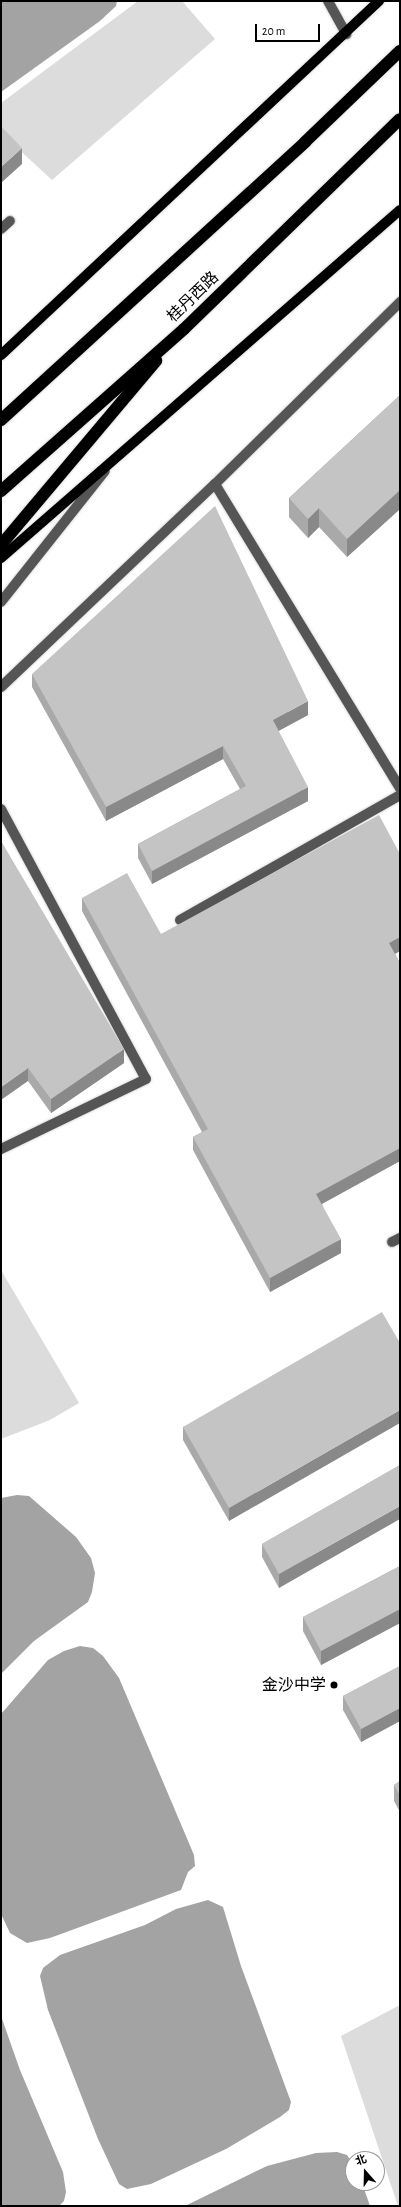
<!DOCTYPE html>
<html>
<head>
<meta charset="utf-8">
<style>
  body { margin:0 }
  #map { position:relative; width:401px; height:2207px; overflow:hidden; background:#fff; font-family:"Alegreya Sans","Noto Sans SC",sans-serif }
  div>[style] { position:absolute }
  .green>* { inset:0; background:#dcdcdc }
  .water>* { inset:0; background:#a3a3a3 }
  .roads { filter:drop-shadow(0 0 1px #dbdbdb) drop-shadow(0 0 1px #dbdbdb) }
  .minor>* { height:10px; margin:-5px; padding:0 5px; transform-origin:5px; border-radius:5px; background:#555 }
  .major>* { height:10px; margin:-5px; padding:0 5px; transform-origin:5px; border-radius:5px; background:#000 }
  .highway>* { height:12px; margin:-6px; padding:0 6px; transform-origin:6px; border-radius:6px; background:#000 }
  .wall>* { inset:0; background:#a9a9a9 }
  .shaded-wall>* { inset:0; background:#898989 }
  .building>* { inset:0; background:#c4c4c4 }
  .dots>* { width:11px; height:11px; translate:-50% -50%; box-sizing:border-box; border:2px solid #fff; border-radius:50% }
  span { translate:-50% -50%; white-space:nowrap; text-align:center; line-height:1.15; -webkit-text-stroke:3.5px #fff; paint-order:stroke }
  .street-label { font-size:16px; color:#000 }
  .poi-label { font-size:16px; color:#000 }
  .right { translate:-100% -50%; text-align:right }
  .frame { position:absolute; inset:0; border:2px solid #000; pointer-events:none }
  .north { position:absolute; left:345px; top:2151px; width:40px; height:40px; box-sizing:border-box; background:#fff; border:1px solid #999; border-radius:50%; rotate:340deg; font-size:11px; font-weight:700; line-height:16px; text-align:center; color:#000 }
  .north::after { content:''; display:block; margin:auto; width:14px; height:18px; background:#000; clip-path:polygon(50% 0,100% 100%,50% 72%,0 100%) }
  .scale { position:absolute; left:255px; top:24px; width:65px; height:18px; box-sizing:border-box; border:2px solid #000; border-top:0; padding-left:5px; font-size:12px; line-height:14px; white-space:nowrap; color:#000; -webkit-text-stroke:3px #fff; paint-order:stroke }
</style>
</head>
<body>
<div id="map">
  <div class="green">
    <div style="clip-path:polygon(138px 1px,182px 1px,215px 39px,52px 180px,1px 133px,1px 103px)"></div>
    <div style="clip-path:polygon(1px 1270px,79px 1403px,50px 1420px,1px 1439px)"></div>
    <div style="clip-path:polygon(400px 2005px,400px 2206px,398px 2206px,341px 2036px)"></div>
  </div>
  <div class="water">
    <div style="clip-path:polygon(1px 1px,117px 1px,116px 6px,100px 21px,1px 92px)"></div>
    <div style="clip-path:polygon(17px 1495px,29px 1496px,76px 1537px,91px 1558px,95px 1573px,92px 1592px,88px 1602px,34px 1641px,1px 1674px,1px 1498px)"></div>
    <div style="clip-path:polygon(80px 1646px,93px 1648px,103px 1656px,119px 1678px,194px 1855px,195px 1866px,188px 1872px,181px 1890px,50px 1938px,27px 1943px,10px 1933px,1px 1914px,1px 1714px,48px 1660px,64px 1651px)"></div>
    <div style="clip-path:polygon(208px 1900px,223px 1907px,241px 1966px,291px 2102px,289px 2110px,280px 2117px,226px 2149px,151px 2184px,127px 2189px,119px 2184px,98px 2139px,48px 2010px,40px 1976px,43px 1968px,60px 1955px,145px 1925px,176px 1909px)"></div>
    <div style="clip-path:polygon(1px 2016px,20px 2070px,63px 2172px,66px 2192px,64px 2201px,59px 2206px,1px 2206px)"></div>
    <div style="clip-path:polygon(337px 2152px,347px 2155px,353px 2164px,353px 2183px,362px 2183px,370px 2206px,185px 2206px,267px 2166px,316px 2153px)"></div>
  </div>
  <div class="roads">
    <div class="minor">
      <div style="left:328px;top:1px;width:38px;rotate:61deg"></div>
      <div style="left:1px;top:229px;width:12px;rotate:-42deg"></div>
      <div style="left:215px;top:484px;width:356px;rotate:58.7deg"></div>
      <div style="left:1px;top:602px;width:167px;rotate:-51.6deg"></div>
      <div style="left:1px;top:687px;width:295px;rotate:-43.5deg"></div>
      <div style="left:215px;top:484px;width:260px;rotate:-44.5deg"></div>
      <div style="left:1px;top:809px;width:306px;rotate:61.8deg"></div>
      <div style="left:146px;top:1079px;width:161px;rotate:154.2deg"></div>
      <div style="left:180px;top:920px;width:253px;rotate:-29.6deg"></div>
      <div style="left:392px;top:1242px;width:9px;rotate:-27deg"></div>
    </div>
    <div class="major">
      <div style="left:1px;top:355px;width:518px;rotate:-43.12deg"></div>
      <div style="left:1px;top:558px;width:529px;rotate:-41.09deg"></div>
    </div>
    <div class="highway">
      <div style="left:1px;top:420px;width:412px;rotate:-42.4deg"></div>
      <div style="left:305px;top:142px;width:132px;rotate:-43.8deg"></div>
      <div style="left:1px;top:491px;width:244px;rotate:-41.5deg"></div>
      <div style="left:184px;top:329px;width:301px;rotate:-44.2deg"></div>
      <div style="left:1px;top:545px;width:241px;rotate:-49.9deg"></div>
    </div>
  </div>
  <div class="wall">
    <div style="clip-path:polygon(400px 395px,400px 509px,347px 557px,319px 527px,308px 538px,289px 517px,289px 498px)"></div>
    <div style="clip-path:polygon(32px 674px,308px 715px,278px 731px,308px 801px,152px 884px,138px 858px,138px 844px,240px 789px,223px 759px,106px 821px,32px 687px)"></div>
    <div style="clip-path:polygon(1px 841px,124px 1063px,51px 1113px,28px 1081px)"></div>
    <div style="clip-path:polygon(400px 854px,400px 951px,395px 954px,400px 963px,400px 1161px,322px 1204px,341px 1253px,270px 1292px,193px 1150px,193px 1137px,202px 1132px,82px 911px,82px 898px,161px 934px)"></div>
    <div style="clip-path:polygon(400px 1343px,229px 1521px,183px 1440px,183px 1427px)"></div>
    <div style="clip-path:polygon(400px 1465px,279px 1588px,262px 1557px,262px 1544px)"></div>
    <div style="clip-path:polygon(400px 1566px,400px 1623px,321px 1665px,303px 1631px,303px 1617px)"></div>
    <div style="clip-path:polygon(400px 1666px,400px 1721px,361px 1742px,343px 1710px,343px 1696px)"></div>
    <div style="clip-path:polygon(400px 1781px,400px 1812px,394px 1801px,394px 1785px)"></div>
  </div>
  <div class="shaded-wall">
    <div style="clip-path:polygon(22px 148px,22px 164px,1px 183px,1px 167px)"></div>
    <div style="clip-path:polygon(400px 490px,400px 509px,347px 557px,347px 539px)"></div>
    <div style="clip-path:polygon(319px 508px,319px 527px,308px 538px,308px 519px)"></div>
    <div style="clip-path:polygon(308px 701px,308px 715px,273px 734px,273px 720px)"></div>
    <div style="clip-path:polygon(223px 746px,223px 759px,106px 821px,106px 807px)"></div>
    <div style="clip-path:polygon(308px 787px,308px 801px,152px 884px,152px 871px)"></div>
    <div style="clip-path:polygon(400px 937px,400px 951px,389px 957px,389px 943px)"></div>
    <div style="clip-path:polygon(124px 1049px,124px 1063px,51px 1113px,51px 1099px)"></div>
    <div style="clip-path:polygon(28px 1068px,28px 1081px,1px 1100px,1px 1087px)"></div>
    <div style="clip-path:polygon(400px 1148px,400px 1161px,316px 1207px,316px 1194px)"></div>
    <div style="clip-path:polygon(341px 1239px,341px 1253px,270px 1292px,270px 1278px)"></div>
    <div style="clip-path:polygon(400px 1410px,400px 1423px,229px 1521px,229px 1508px)"></div>
    <div style="clip-path:polygon(400px 1506px,400px 1519px,279px 1588px,279px 1574px)"></div>
    <div style="clip-path:polygon(400px 1609px,400px 1623px,321px 1665px,321px 1651px)"></div>
    <div style="clip-path:polygon(400px 1708px,400px 1721px,361px 1742px,361px 1729px)"></div>
  </div>
  <div class="building">
    <div style="clip-path:polygon(1px 126px,22px 148px,1px 167px)"></div>
    <div style="clip-path:polygon(400px 395px,400px 490px,347px 539px,319px 508px,308px 519px,289px 498px)"></div>
    <div style="clip-path:polygon(215px 506px,308px 701px,273px 720px,308px 787px,152px 871px,138px 844px,246px 786px,223px 746px,106px 807px,32px 674px)"></div>
    <div style="clip-path:polygon(379px 815px,400px 854px,400px 937px,389px 943px,400px 963px,400px 1148px,316px 1194px,341px 1239px,270px 1278px,193px 1137px,208px 1129px,82px 898px,127px 873px,161px 934px)"></div>
    <div style="clip-path:polygon(1px 841px,124px 1049px,51px 1099px,28px 1068px,1px 1087px)"></div>
    <div style="clip-path:polygon(382px 1312px,400px 1343px,400px 1410px,229px 1508px,183px 1427px)"></div>
    <div style="clip-path:polygon(400px 1465px,400px 1506px,279px 1574px,262px 1544px)"></div>
    <div style="clip-path:polygon(400px 1566px,400px 1609px,321px 1651px,303px 1617px)"></div>
    <div style="clip-path:polygon(400px 1666px,400px 1708px,361px 1729px,343px 1696px)"></div>
    <div style="clip-path:polygon(400px 1781px,400px 1796px,394px 1785px)"></div>
  </div>
  <div class="dots">
    <div style="left:334px;top:1685px;background:#000"></div>
  </div>
  <div class="street-label">
    <span style="left:193px;top:297px;rotate:-44deg">桂丹西路</span>
  </div>
  <div class="poi-label">
    <span class="right" style="left:326px;top:1685px">金沙中学</span>
  </div>
  <div class="frame"></div>
  <div class="north">北</div>
  <div class="scale">20 m</div>
</div>
</body>
</html>
